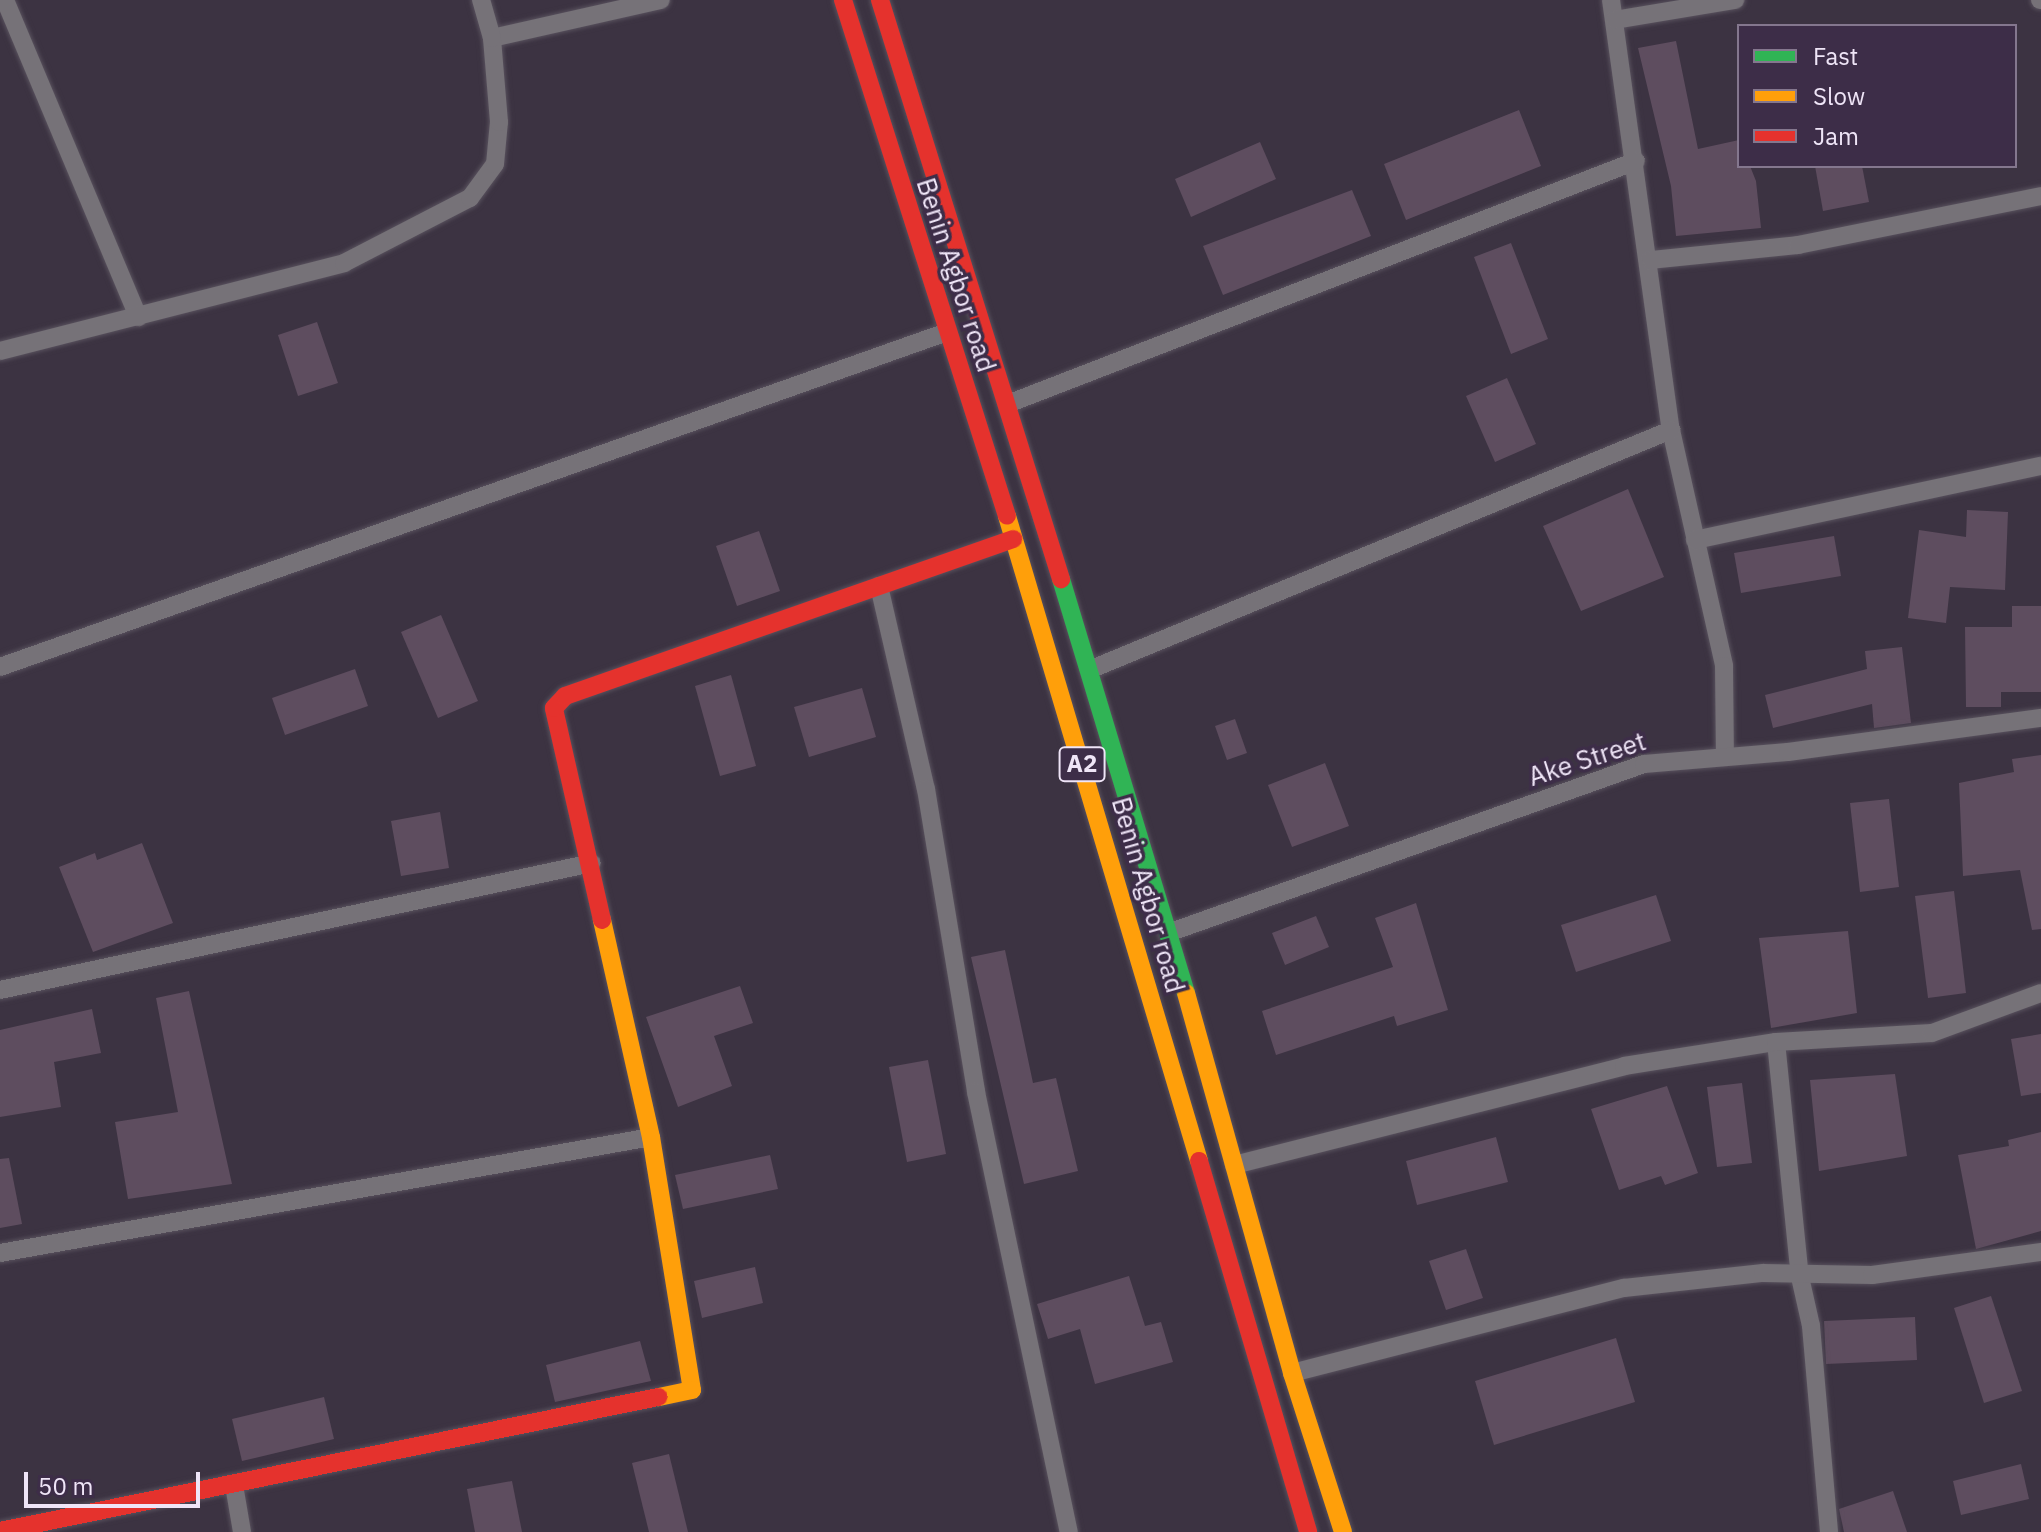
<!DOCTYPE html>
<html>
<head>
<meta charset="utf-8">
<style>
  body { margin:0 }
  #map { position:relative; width:2041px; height:1532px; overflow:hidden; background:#3c3342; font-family:"IBM Plex Sans",sans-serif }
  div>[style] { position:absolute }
  .building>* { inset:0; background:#5e4d5f }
  .roads { filter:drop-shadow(0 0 2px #58515d) drop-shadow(0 0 2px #58515d) }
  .street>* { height:18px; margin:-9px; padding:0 9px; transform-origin:9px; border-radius:9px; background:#767278 }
  .fast>* { height:18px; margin:-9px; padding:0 9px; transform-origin:9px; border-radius:9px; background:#30b455 }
  .slow>* { height:18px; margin:-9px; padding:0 9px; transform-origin:9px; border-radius:9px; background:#ff9f0a }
  .jam>* { height:18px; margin:-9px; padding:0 9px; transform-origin:9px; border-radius:9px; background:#e5322d }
  span { translate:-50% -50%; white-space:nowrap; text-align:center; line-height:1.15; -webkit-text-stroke:7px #3d2d48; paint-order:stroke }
  .shield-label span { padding:2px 6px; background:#3d2d48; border:2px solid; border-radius:6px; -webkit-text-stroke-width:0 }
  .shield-label { font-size:24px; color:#efe5f7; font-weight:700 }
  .street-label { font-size:26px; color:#efe5f7 }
  .legend { position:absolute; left:1737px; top:24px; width:280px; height:144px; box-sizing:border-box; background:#3d2d48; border:2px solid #84778e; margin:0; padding:10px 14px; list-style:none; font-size:24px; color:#efe5f7 }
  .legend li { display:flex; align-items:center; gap:16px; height:40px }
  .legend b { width:40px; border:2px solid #84778e }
  .scale { position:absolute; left:24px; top:1472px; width:176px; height:36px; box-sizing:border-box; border:4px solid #efe5f7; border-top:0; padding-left:10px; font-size:24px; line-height:28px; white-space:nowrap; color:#efe5f7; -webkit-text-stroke:6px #3d2d48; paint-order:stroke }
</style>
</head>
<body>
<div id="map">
  <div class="building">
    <div style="clip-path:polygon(1676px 41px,1698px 149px,1739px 140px,1739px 166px,1750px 166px,1756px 181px,1761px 228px,1676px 236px,1671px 186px,1638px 48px)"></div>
    <div style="clip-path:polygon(1519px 110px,1541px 166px,1406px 220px,1384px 164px)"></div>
    <div style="clip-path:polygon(1260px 142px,1276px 179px,1191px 217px,1175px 179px)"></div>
    <div style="clip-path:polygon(1815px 166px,1862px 166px,1869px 202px,1823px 211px)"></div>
    <div style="clip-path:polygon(1352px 190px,1371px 236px,1223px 295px,1203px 246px)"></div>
    <div style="clip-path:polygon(1511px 243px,1548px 339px,1511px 354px,1474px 257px)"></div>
    <div style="clip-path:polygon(317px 322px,338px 383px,298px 396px,278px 335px)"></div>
    <div style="clip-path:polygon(1507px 378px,1536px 444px,1495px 462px,1466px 396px)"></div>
    <div style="clip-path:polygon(1628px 489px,1664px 577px,1581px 611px,1543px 526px)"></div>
    <div style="clip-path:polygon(1967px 510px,2008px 512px,2005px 590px,1950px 587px,1946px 623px,1908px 618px,1919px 530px,1966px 537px)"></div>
    <div style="clip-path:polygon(759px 531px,780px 591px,737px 606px,716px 546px)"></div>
    <div style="clip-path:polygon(1834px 536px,1841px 576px,1741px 593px,1734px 553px)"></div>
    <div style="clip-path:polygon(2012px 606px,2041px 606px,2041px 692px,2001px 692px,2001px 707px,1966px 707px,1965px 627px,2012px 627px)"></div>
    <div style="clip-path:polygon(441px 615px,478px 701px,438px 718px,401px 632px)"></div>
    <div style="clip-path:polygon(1902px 647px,1911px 723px,1874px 728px,1872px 704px,1773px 728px,1765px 695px,1867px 669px,1865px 651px)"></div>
    <div style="clip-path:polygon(355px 669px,368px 706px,285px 735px,272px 698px)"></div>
    <div style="clip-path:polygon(731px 675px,756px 766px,720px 776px,695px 686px)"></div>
    <div style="clip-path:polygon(862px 688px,876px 737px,809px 757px,794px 707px)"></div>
    <div style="clip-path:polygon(1235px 719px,1247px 753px,1227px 760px,1215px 726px)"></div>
    <div style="clip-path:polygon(2041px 755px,2041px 929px,2032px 930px,2020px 870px,1963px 876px,1959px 783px,2014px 772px,2012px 759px)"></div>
    <div style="clip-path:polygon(1325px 763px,1349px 826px,1292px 847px,1268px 785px)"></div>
    <div style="clip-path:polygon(1889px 799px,1899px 887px,1860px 892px,1850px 803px)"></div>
    <div style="clip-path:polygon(440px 812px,449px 868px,401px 876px,391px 821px)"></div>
    <div style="clip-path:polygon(142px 843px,173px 923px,93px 952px,59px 867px,95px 853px,97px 860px)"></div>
    <div style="clip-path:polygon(1954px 891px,1966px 993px,1928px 998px,1915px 896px)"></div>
    <div style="clip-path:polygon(1656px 895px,1671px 941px,1576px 972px,1561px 925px)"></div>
    <div style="clip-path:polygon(1416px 903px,1448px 1010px,1397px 1026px,1394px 1016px,1276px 1055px,1262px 1011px,1393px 967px,1375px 918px)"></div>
    <div style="clip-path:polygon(1316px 916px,1329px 947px,1285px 965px,1272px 933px)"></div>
    <div style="clip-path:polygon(1848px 931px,1857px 1013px,1771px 1028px,1759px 938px)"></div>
    <div style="clip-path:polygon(1005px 950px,1033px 1083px,1056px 1078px,1078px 1171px,1024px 1184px,971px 957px)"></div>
    <div style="clip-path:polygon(740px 986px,753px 1023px,714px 1036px,732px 1086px,678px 1107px,646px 1017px)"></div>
    <div style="clip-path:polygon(189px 991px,232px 1184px,128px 1199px,115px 1122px,178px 1112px,156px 998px)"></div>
    <div style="clip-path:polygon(92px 1009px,101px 1053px,54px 1062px,61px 1107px,0 1117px,0 1030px)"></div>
    <div style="clip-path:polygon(2041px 1034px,2041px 1093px,2021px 1096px,2011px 1039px)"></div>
    <div style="clip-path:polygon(928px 1060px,946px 1154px,907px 1162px,889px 1067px)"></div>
    <div style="clip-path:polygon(1895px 1074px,1907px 1156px,1819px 1171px,1810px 1080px)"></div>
    <div style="clip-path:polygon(1742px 1083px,1752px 1163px,1717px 1167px,1707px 1087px)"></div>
    <div style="clip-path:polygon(1667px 1086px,1698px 1173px,1665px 1185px,1661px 1176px,1619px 1190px,1591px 1109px)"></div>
    <div style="clip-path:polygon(2041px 1132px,2041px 1231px,1976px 1249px,1958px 1155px,2009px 1146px,2008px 1140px)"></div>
    <div style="clip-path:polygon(1496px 1137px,1508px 1182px,1417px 1205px,1406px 1161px)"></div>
    <div style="clip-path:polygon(770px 1155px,778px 1189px,683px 1209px,675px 1175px)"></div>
    <div style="clip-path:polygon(9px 1158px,22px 1224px,0 1228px,0 1159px)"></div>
    <div style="clip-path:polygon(1466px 1249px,1483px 1298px,1446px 1310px,1429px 1261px)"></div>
    <div style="clip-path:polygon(755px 1267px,763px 1303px,702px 1318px,694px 1281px)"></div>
    <div style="clip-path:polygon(1129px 1276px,1145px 1326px,1161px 1322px,1173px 1362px,1095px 1384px,1080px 1329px,1048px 1339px,1037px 1304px)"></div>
    <div style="clip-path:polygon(1991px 1296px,2022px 1391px,1984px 1403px,1954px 1308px)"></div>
    <div style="clip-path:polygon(1915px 1317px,1917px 1360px,1826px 1364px,1824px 1321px)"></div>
    <div style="clip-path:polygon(1616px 1338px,1635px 1402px,1494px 1445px,1475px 1381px)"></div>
    <div style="clip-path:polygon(640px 1341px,651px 1381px,555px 1402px,546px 1365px)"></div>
    <div style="clip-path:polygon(324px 1397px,334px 1439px,242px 1461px,232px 1419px)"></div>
    <div style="clip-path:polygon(669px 1454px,688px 1532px,649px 1532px,632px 1463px)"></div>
    <div style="clip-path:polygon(2021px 1464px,2029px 1499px,1961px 1515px,1953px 1481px)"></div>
    <div style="clip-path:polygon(512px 1481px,522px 1532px,475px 1532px,467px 1489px)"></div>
    <div style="clip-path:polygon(1893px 1491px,1907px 1532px,1844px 1532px,1839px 1509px)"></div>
  </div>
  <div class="roads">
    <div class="street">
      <div style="left:5px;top:0;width:344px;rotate:67.2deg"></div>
      <div style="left:1611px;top:0;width:434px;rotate:82.1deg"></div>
      <div style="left:1671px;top:430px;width:242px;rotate:77.3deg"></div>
      <div style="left:1724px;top:666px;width:89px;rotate:89.4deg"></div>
      <div style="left:2040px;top:0;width:1px"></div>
      <div style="left:1615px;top:20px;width:122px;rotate:-9.5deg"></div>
      <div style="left:492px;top:38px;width:173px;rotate:-12.7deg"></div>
      <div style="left:1651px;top:260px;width:148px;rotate:-5.8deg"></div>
      <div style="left:1798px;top:245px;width:248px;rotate:-11.4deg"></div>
      <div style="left:0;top:351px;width:355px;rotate:-14.3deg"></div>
      <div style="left:344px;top:263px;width:142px;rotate:-27.3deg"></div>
      <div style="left:470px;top:198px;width:42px;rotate:-53.7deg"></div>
      <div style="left:495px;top:164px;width:42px;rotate:-84.6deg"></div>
      <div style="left:499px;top:122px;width:84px;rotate:-94.8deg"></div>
      <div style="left:492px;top:38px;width:40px;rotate:-106deg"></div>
      <div style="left:1010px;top:403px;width:671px;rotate:-21.14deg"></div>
      <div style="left:1695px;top:540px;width:354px;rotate:-12.1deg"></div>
      <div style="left:879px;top:586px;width:208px;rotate:77deg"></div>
      <div style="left:926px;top:789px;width:307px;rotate:80.6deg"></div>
      <div style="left:976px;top:1092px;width:450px;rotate:78.1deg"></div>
      <div style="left:0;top:667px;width:1001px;rotate:-19.48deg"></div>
      <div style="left:1089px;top:670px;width:630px;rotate:-22.41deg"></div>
      <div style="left:1168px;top:933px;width:505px;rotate:-19.55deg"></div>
      <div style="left:1644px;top:764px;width:144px;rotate:-4.8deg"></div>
      <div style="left:1788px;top:752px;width:255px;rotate:-7.7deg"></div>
      <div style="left:0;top:990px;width:605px;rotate:-12.11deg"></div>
      <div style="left:1776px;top:1042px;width:236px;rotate:84.2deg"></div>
      <div style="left:1800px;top:1277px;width:50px;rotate:77.3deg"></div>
      <div style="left:1811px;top:1326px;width:207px;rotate:85deg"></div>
      <div style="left:1234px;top:1165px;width:402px;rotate:-14.2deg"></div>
      <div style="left:1624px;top:1066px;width:154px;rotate:-9deg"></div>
      <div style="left:1776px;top:1042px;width:156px;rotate:-3.3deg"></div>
      <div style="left:1932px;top:1033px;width:116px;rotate:-20.2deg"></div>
      <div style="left:0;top:1253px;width:661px;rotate:-10.1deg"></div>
      <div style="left:1292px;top:1373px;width:343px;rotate:-14.4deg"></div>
      <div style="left:1624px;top:1288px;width:140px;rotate:-6.2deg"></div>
      <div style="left:1763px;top:1273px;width:109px;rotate:1.1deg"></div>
      <div style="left:1872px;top:1275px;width:171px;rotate:-7.8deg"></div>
      <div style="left:234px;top:1485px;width:48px;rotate:80.3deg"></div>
    </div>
    <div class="fast">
      <div style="left:1061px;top:579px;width:432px;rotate:73.2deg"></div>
    </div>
    <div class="slow">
      <div style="left:1007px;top:516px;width:673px;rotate:73.42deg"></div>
      <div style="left:602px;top:920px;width:222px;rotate:77.3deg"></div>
      <div style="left:651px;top:1137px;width:256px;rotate:80.8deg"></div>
      <div style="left:692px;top:1390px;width:35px;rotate:168deg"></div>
      <div style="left:1186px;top:993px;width:395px;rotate:74.4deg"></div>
      <div style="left:1292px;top:1373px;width:167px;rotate:72.2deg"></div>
    </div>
    <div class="jam">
      <div style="left:843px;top:0;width:541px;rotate:72.37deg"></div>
      <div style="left:880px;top:0;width:607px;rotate:72.64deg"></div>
      <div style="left:602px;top:920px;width:217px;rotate:-102.8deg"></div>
      <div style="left:554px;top:708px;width:16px;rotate:-47deg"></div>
      <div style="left:565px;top:696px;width:475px;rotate:-19.3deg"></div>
      <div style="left:1199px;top:1161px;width:387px;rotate:73.6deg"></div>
      <div style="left:0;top:1531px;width:672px;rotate:-11.51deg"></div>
    </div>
  </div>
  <div class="shield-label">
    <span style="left:1082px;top:764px">A2</span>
  </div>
  <div class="street-label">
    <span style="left:956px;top:275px;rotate:72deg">Benin Agbor road</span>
    <span style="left:1587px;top:759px;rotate:-18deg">Ake Street</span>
    <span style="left:1148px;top:895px;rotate:74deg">Benin Agbor road</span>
  </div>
  <ul class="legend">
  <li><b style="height:10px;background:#30b455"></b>Fast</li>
  <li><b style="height:10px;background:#ff9f0a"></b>Slow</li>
  <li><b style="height:10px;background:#e5322d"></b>Jam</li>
  </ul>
  <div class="scale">50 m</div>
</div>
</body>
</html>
